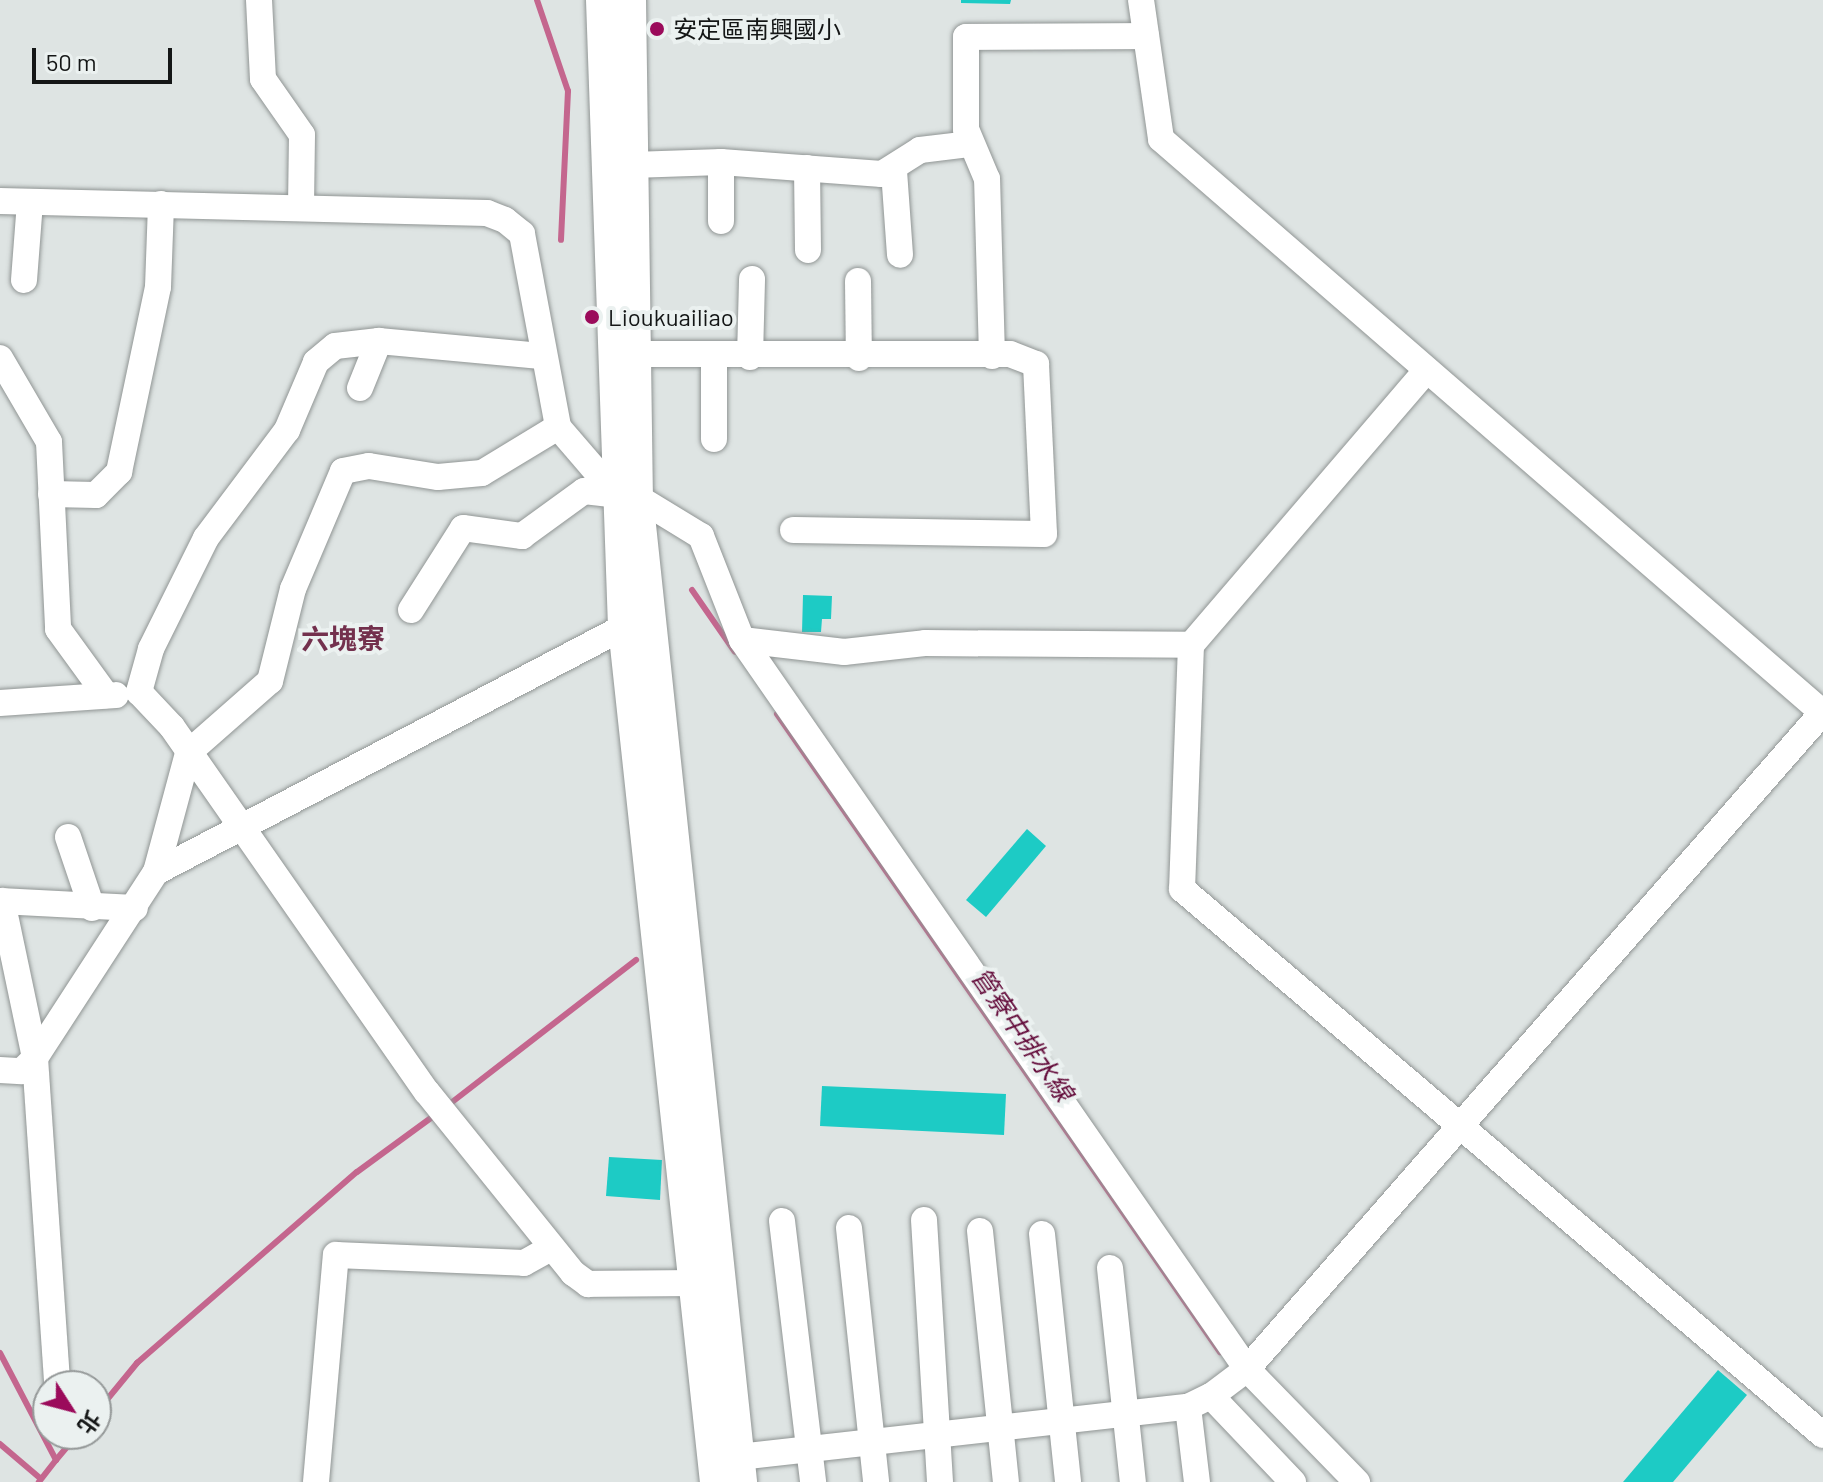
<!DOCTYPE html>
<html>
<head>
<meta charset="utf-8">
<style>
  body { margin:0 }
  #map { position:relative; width:1823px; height:1482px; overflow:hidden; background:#dee4e3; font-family:Barlow,"Noto Sans TC",sans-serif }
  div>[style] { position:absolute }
  .stream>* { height:6px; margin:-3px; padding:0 3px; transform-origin:3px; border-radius:3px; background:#c4668e }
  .building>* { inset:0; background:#1dcbc5 }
  .roads { filter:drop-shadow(0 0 2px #909594) drop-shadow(0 0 2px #909594) }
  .minor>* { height:26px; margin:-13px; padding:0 13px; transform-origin:13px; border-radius:13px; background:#fff }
  .major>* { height:32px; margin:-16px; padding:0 16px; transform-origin:16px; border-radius:16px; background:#fff }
  .dots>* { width:22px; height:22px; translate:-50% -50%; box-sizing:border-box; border:4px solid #ebf1f0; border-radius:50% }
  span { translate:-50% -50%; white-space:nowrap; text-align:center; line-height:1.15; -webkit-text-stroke:8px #ebf1f0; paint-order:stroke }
  .poi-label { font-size:24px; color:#141616 }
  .left { translate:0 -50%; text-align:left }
  .water-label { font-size:26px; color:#630b3a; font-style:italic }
  .quarter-label { font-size:28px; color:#73304d; font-weight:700 }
  .north { position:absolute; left:32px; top:1370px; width:80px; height:80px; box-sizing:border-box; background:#ebf1f0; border:2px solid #959999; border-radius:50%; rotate:126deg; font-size:22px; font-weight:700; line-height:32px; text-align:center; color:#141616 }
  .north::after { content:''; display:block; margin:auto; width:28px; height:36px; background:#9b0b5b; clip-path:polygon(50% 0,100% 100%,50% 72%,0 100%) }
  .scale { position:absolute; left:32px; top:48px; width:140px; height:36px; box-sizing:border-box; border:4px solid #141616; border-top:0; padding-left:10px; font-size:24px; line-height:28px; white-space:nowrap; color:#141616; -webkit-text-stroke:6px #ebf1f0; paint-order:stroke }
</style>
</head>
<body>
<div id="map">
  <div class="stream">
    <div style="left:537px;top:0;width:96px;rotate:71.2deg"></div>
    <div style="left:568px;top:91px;width:149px;rotate:92.7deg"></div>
    <div style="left:692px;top:590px;width:75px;rotate:55.3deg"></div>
    <div style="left:777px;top:714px;width:777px;rotate:55.23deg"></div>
    <div style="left:447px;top:1106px;width:239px;rotate:-37.7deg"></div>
    <div style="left:0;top:1353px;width:121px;rotate:62.4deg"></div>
    <div style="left:56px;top:1460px;width:28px;rotate:128deg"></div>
    <div style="left:96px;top:1413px;width:65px;rotate:-50.6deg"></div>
    <div style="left:137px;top:1363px;width:291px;rotate:-41deg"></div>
    <div style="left:357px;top:1172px;width:97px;rotate:-36.2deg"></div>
    <div style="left:0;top:1444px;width:52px;rotate:40.4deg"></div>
    <div style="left:56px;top:1460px;width:34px;rotate:-50deg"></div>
  </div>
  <div class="building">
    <div style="clip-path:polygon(961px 0,1011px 0,1010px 4px,961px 3px)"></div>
    <div style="clip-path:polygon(803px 595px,832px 596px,831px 619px,822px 619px,821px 632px,802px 632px)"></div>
    <div style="clip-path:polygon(1027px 829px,1046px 846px,986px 917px,966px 900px)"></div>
    <div style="clip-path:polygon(822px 1086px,1006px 1094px,1004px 1135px,820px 1126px)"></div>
    <div style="clip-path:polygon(609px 1157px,662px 1160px,660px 1200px,606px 1196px)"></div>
    <div style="clip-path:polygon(1718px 1370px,1747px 1395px,1673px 1482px,1623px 1482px)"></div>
  </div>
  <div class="roads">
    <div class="minor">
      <div style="left:259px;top:0;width:79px;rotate:87.1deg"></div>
      <div style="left:263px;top:79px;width:68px;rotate:55.1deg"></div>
      <div style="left:302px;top:135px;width:72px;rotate:90.8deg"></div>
      <div style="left:1141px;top:0;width:140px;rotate:81.8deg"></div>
      <div style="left:1161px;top:139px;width:876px;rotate:40.93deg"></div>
      <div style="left:721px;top:162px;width:59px;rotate:90deg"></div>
      <div style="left:632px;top:165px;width:89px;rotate:-1.9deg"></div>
      <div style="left:721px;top:162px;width:161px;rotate:4.3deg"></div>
      <div style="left:882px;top:174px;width:45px;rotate:-32.3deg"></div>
      <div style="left:920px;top:150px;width:49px;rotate:-7deg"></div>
      <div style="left:807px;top:168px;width:82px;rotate:89.3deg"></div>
      <div style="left:894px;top:171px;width:84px;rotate:85.9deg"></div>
      <div style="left:0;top:201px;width:487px;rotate:1.4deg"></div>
      <div style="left:487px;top:213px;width:19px;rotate:21deg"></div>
      <div style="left:505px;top:220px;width:22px;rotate:39deg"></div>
      <div style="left:522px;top:234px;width:196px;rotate:79.4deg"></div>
      <div style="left:558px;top:427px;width:86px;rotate:49.3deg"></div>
      <div style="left:24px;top:280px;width:78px;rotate:-85.6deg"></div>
      <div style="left:858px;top:281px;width:77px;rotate:89.3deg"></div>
      <div style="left:634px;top:354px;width:376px"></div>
      <div style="left:1010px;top:354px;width:28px;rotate:21deg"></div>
      <div style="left:1036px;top:364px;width:170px;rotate:87.3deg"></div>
      <div style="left:1044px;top:534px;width:251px;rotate:-179.1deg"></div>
      <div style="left:541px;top:356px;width:163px;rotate:-174.7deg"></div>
      <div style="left:379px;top:341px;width:44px;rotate:173.5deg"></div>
      <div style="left:335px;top:346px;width:25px;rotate:140deg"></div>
      <div style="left:316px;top:362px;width:74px;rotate:113.1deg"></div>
      <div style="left:287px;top:430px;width:135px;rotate:126.9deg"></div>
      <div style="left:206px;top:538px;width:124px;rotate:116.4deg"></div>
      <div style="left:151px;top:649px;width:45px;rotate:105.6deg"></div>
      <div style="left:139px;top:692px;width:48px;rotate:46.7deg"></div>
      <div style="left:172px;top:727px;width:445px;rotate:55.1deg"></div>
      <div style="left:427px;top:1092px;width:233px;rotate:51.1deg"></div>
      <div style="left:573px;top:1273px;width:19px;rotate:36deg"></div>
      <div style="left:588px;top:1284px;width:126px;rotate:-0.5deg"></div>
      <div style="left:992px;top:356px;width:177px;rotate:-91.6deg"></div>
      <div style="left:987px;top:179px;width:54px;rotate:-112.8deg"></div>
      <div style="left:966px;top:129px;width:92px;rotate:-90deg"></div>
      <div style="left:966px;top:37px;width:180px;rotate:-0.3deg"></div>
      <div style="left:750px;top:357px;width:78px;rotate:-88.5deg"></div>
      <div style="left:0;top:358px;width:97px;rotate:59.7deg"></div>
      <div style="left:49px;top:442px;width:187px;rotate:87.2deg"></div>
      <div style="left:58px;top:629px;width:82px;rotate:54deg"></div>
      <div style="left:1425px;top:372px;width:360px;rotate:130.6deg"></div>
      <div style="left:1191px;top:645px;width:244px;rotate:92.1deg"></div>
      <div style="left:1182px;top:889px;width:842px;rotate:40.42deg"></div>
      <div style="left:360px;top:388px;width:51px;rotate:-68deg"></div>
      <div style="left:714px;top:439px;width:83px;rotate:-90deg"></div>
      <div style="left:51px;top:494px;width:45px;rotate:1.3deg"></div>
      <div style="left:96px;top:495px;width:33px;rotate:-45deg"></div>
      <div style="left:119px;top:472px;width:189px;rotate:-78.1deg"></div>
      <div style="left:158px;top:287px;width:83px;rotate:-87.9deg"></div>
      <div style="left:411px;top:610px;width:97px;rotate:-57.6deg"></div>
      <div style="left:463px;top:528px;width:60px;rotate:7.7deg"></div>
      <div style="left:522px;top:536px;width:77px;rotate:-36deg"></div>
      <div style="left:584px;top:491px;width:53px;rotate:6.5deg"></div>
      <div style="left:637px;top:497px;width:75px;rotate:31.4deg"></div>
      <div style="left:701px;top:536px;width:112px;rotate:68.5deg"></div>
      <div style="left:742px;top:640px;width:887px;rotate:55.29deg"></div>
      <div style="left:1247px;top:1369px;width:158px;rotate:45.8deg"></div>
      <div style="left:742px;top:640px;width:103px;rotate:6.7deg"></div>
      <div style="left:844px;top:652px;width:81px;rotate:-6.3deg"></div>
      <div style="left:925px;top:643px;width:266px;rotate:0.4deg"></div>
      <div style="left:0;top:703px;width:116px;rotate:-3.9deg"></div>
      <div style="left:68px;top:837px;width:75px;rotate:71.3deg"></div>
      <div style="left:156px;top:872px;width:123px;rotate:-74.9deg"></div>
      <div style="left:188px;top:753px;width:109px;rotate:-41.3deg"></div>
      <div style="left:270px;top:681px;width:95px;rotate:-76deg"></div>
      <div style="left:293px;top:589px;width:128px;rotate:-67deg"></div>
      <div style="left:343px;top:471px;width:26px;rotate:-11deg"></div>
      <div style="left:369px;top:466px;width:70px;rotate:9.1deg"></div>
      <div style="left:438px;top:477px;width:44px;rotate:-5.2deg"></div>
      <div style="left:482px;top:473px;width:89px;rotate:-31.2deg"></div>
      <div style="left:0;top:901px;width:135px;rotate:3deg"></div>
      <div style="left:2px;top:901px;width:160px;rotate:78.1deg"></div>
      <div style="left:35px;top:1058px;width:327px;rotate:86.1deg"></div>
      <div style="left:0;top:1070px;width:22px;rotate:3deg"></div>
      <div style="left:22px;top:1071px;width:18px;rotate:-45deg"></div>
      <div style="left:35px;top:1058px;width:222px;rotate:-57deg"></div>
      <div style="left:156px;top:872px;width:528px;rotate:-27.63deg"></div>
      <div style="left:924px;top:1220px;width:262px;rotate:86.5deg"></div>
      <div style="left:782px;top:1221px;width:263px;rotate:83.2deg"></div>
      <div style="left:849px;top:1228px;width:255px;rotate:83.9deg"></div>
      <div style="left:980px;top:1231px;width:252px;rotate:84.1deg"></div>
      <div style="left:1042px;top:1234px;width:249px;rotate:84deg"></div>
      <div style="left:1110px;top:1268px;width:215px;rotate:83.9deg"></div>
      <div style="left:1211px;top:1396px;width:119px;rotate:46.4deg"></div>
      <div style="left:1188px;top:1407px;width:76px;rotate:83.2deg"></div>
      <div style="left:721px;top:1459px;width:470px;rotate:-6.4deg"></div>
      <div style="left:1188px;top:1407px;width:25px;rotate:-26deg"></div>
      <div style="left:1211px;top:1396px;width:45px;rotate:-36.9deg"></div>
      <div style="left:1247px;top:1369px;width:874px;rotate:-48.76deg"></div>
      <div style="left:316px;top:1482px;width:228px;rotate:-85deg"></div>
      <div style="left:336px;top:1255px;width:188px;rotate:2.4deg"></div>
      <div style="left:524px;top:1263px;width:31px;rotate:-29deg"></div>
    </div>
    <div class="major">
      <div style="left:602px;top:0;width:627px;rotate:87.99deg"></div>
      <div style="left:624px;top:627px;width:860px;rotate:83.86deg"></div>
      <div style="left:630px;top:0;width:497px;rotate:89.2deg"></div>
      <div style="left:637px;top:497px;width:990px;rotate:83.97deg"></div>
    </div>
  </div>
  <div class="dots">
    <div style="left:657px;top:29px;background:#9b0b5b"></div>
    <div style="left:592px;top:317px;background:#9b0b5b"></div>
  </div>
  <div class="poi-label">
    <span class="left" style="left:673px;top:29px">安定區南興國小</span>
    <span class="left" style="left:608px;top:317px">Lioukuailiao</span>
  </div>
  <div class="water-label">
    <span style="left:1023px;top:1034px;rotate:55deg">管寮中排水線</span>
  </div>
  <div class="quarter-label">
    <span style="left:343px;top:638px">六塊寮</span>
  </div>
  <div class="north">北</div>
  <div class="scale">50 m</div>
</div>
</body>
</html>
